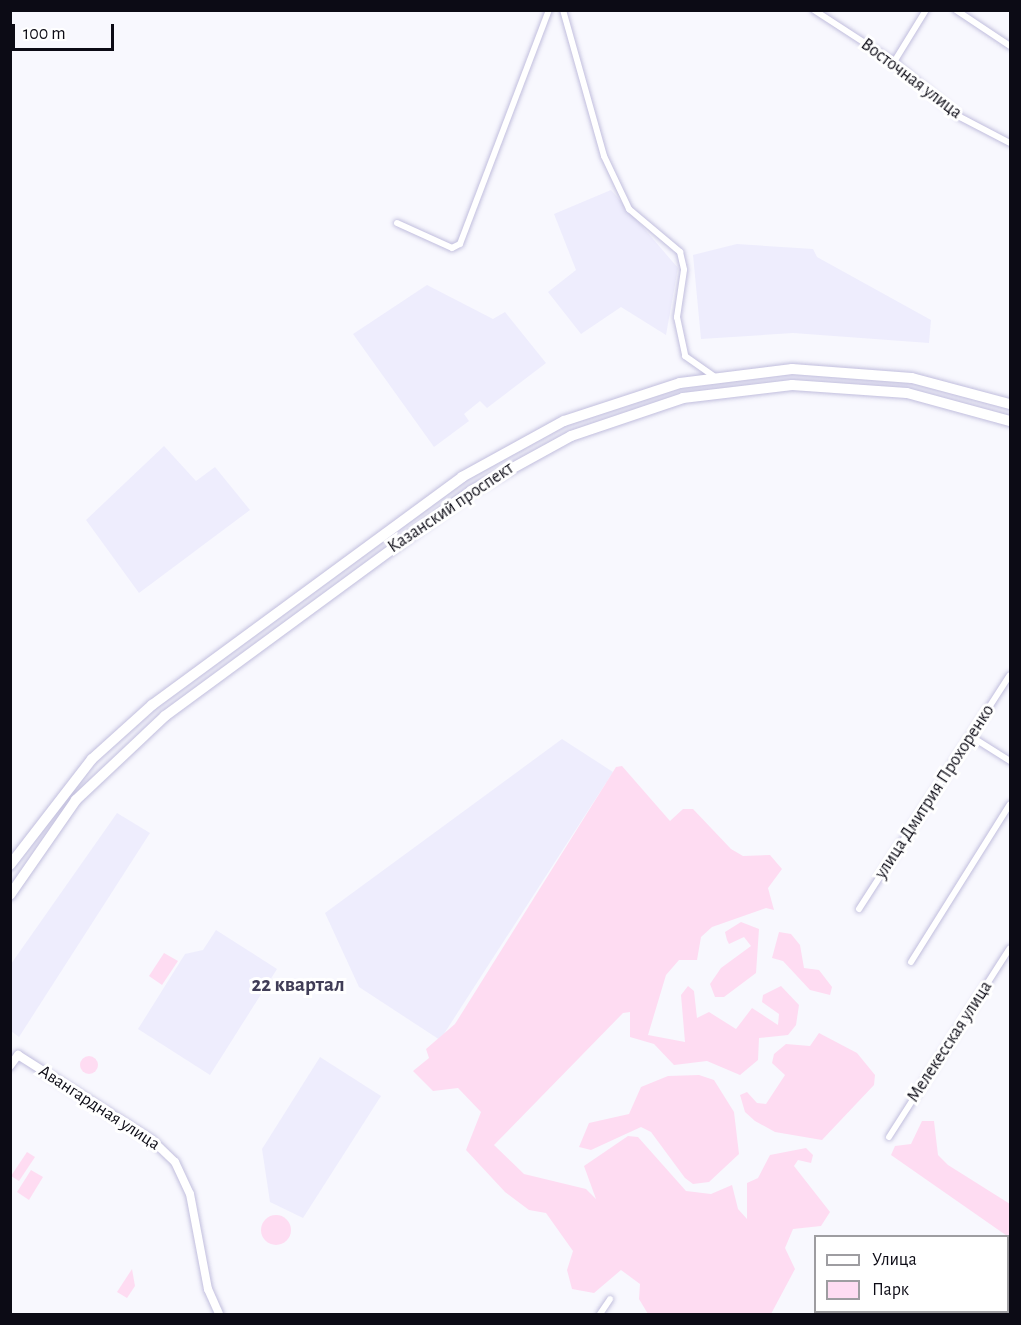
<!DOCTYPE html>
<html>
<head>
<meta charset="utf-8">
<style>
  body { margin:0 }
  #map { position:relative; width:1021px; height:1325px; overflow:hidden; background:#f8f8fe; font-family:"Alegreya Sans",sans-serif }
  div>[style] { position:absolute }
  .built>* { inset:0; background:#eeedfd }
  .green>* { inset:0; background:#fedcf2 }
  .round { border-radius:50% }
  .roads { filter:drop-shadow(0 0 2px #c1bedd) drop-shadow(0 0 2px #c1bedd) }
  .minor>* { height:6px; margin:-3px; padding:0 3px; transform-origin:3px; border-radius:3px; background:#fff }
  .tertiary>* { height:8px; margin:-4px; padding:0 4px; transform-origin:4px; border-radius:4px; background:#fff }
  .primary>* { height:10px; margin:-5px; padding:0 5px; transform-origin:5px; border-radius:5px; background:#fff }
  span { translate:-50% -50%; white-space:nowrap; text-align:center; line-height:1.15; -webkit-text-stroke:6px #fff; paint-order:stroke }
  .street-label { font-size:18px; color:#0c0b15 }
  .quarter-label { font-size:21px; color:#403d57; font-weight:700 }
  .frame { position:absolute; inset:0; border:12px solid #0c0b15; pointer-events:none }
  .legend { position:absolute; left:814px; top:1235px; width:195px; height:78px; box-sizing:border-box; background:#fff; border:2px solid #9e9da1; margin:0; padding:8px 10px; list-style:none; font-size:18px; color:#0c0b15 }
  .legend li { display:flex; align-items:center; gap:12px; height:30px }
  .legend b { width:30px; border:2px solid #9e9da1 }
  .scale { position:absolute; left:12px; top:24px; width:102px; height:27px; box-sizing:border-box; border:3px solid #0c0b15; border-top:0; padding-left:8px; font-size:18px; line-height:21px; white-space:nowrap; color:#0c0b15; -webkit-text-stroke:4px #fff; paint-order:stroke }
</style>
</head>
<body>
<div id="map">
  <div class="built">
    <div style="clip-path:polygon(611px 190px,678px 268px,666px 335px,621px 307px,581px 334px,548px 292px,576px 270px,554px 214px)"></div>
    <div style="clip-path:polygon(737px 244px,813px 249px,817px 257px,931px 320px,929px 343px,793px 333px,701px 339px,693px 255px)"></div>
    <div style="clip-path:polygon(427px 285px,493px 319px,505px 312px,546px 363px,487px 408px,480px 401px,464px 414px,469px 421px,434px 447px,353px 334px)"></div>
    <div style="clip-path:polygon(164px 446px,196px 481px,215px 467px,250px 510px,139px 593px,86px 520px)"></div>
    <div style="clip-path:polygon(562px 739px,613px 772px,440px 1040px,359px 987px,325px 913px)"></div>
    <div style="clip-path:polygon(117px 813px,150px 833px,19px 1037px,11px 1031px,11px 964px)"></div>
    <div style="clip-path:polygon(216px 930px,277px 969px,210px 1075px,138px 1029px,185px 954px,203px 950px)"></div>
    <div style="clip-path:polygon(320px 1057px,381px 1096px,303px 1218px,270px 1202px,262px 1149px)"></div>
  </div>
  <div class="green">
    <div style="clip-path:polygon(622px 766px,670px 821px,683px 809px,693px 809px,731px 849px,743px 856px,770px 855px,782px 869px,768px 888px,774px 910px,766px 908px,712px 927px,701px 937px,697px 960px,679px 960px,666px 975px,648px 1035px,685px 1042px,681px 995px,688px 986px,694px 991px,697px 1018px,709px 1012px,736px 1029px,752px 1008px,778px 1025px,779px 1014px,762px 1002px,763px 995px,781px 986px,799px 1005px,796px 1025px,788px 1035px,759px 1038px,758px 1060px,740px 1075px,707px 1061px,674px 1065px,654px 1044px,630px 1037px,630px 1012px,623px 1013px,494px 1145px,524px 1174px,586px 1189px,596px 1199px,584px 1166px,628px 1136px,638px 1137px,686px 1191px,711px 1194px,732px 1185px,738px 1209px,747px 1219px,747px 1183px,758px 1178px,770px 1155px,806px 1148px,813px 1155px,811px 1163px,798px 1160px,794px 1166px,830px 1212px,821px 1226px,793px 1229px,785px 1248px,795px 1269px,771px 1314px,648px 1314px,639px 1299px,640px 1284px,621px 1270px,594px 1293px,572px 1289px,567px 1270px,573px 1251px,546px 1213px,529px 1210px,505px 1192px,466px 1150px,481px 1112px,458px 1088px,433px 1091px,413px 1071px,429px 1058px,426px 1049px,455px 1024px,616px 767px)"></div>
    <div style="clip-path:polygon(741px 922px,759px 929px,756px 973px,724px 997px,715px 997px,710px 984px,721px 968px,751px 946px,744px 937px,729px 944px,727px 940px,725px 932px)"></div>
    <div style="clip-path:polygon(779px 932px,791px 934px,800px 945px,804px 968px,819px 970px,832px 987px,830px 995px,810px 990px,783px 961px,772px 958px)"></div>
    <div style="clip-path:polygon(164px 953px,178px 961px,162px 985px,149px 976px)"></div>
    <div style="clip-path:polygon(819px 1033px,857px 1053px,875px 1075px,874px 1085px,822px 1140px,775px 1132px,755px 1121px,745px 1112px,740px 1095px,747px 1092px,757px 1103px,766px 1104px,785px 1075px,772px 1063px,774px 1054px,786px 1044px,810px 1046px)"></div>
    <div class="round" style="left:80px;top:1056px;width:18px;height:18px"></div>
    <div style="clip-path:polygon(699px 1075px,714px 1080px,734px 1112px,739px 1154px,709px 1182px,693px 1184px,685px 1178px,651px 1132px,641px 1127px,591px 1150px,579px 1147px,589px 1123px,629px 1114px,641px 1087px,668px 1076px)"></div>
    <div style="clip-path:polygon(922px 1121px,934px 1121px,938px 1155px,948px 1165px,1010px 1204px,1010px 1238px,891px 1155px,895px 1146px,911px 1144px)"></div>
    <div style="clip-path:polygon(27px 1152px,35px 1157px,19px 1181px,11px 1176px)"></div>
    <div style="clip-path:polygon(31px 1170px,43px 1177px,29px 1200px,17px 1192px)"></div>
    <div class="round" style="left:261px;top:1215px;width:30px;height:30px"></div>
    <div style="clip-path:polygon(132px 1269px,135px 1286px,127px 1298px,117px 1292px)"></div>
  </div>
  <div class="roads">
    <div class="minor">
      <div style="left:563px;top:10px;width:152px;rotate:74.3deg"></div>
      <div style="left:604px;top:156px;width:59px;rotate:64.7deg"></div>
      <div style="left:629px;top:209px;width:67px;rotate:40.1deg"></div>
      <div style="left:680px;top:252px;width:18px;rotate:77deg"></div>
      <div style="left:684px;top:270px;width:48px;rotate:98.5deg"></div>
      <div style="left:677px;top:317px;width:40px;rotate:78deg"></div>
      <div style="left:685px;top:356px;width:37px;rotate:35deg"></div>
      <div style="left:814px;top:10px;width:95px;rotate:33deg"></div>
      <div style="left:894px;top:62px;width:86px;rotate:39.8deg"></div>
      <div style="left:960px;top:117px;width:56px;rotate:27.5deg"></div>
      <div style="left:956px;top:10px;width:65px;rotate:33.7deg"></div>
      <div style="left:894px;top:62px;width:61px;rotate:-58.4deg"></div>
      <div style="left:397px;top:223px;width:60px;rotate:24.4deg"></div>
      <div style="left:452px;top:248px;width:9px;rotate:-27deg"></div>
      <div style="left:460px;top:244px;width:250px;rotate:-69.2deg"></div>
      <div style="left:972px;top:737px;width:45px;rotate:32.3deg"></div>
      <div style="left:859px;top:909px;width:278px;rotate:-57.2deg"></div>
      <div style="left:911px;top:962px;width:186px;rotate:-57.9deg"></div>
      <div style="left:889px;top:1137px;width:224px;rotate:-57.4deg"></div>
      <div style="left:600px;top:1314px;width:18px;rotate:-56deg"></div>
    </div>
    <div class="tertiary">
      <div style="left:10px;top:1066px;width:14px;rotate:-54deg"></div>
      <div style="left:18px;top:1055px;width:159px;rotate:32.4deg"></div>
      <div style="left:152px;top:1140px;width:32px;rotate:44deg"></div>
      <div style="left:175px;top:1162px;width:35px;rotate:65deg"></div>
      <div style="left:190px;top:1194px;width:97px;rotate:79.3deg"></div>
      <div style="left:208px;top:1289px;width:27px;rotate:66deg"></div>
    </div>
    <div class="primary">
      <div style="left:10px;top:865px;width:134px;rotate:-52.3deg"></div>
      <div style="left:92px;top:759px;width:81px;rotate:-42deg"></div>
      <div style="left:152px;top:705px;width:385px;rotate:-36.3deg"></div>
      <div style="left:462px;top:477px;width:116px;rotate:-28.8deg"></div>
      <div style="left:564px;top:421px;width:122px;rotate:-18.1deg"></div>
      <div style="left:680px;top:383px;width:113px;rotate:-7.1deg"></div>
      <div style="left:792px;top:369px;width:120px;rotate:4.3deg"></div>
      <div style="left:912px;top:378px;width:101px;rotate:14.9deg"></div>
      <div style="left:10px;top:895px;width:116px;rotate:-55.2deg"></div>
      <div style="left:76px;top:800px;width:122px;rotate:-43.3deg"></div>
      <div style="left:165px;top:716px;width:380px;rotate:-36.3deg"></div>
      <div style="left:471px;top:491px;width:114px;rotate:-28.8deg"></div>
      <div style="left:571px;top:436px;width:118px;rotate:-18.7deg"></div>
      <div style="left:683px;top:398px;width:110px;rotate:-6.8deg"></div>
      <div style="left:792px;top:385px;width:115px;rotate:4deg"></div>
      <div style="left:907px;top:393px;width:107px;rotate:15.2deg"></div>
    </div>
  </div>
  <div class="street-label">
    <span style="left:911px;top:79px;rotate:37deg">Восточная улица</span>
    <span style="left:451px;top:508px;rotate:-34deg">Казанский проспект</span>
    <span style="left:935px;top:792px;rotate:-57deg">улица Дмитрия Прохоренко</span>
    <span style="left:950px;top:1042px;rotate:-57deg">Мелекесская улица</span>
    <span style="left:99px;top:1108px;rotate:33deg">Авангардная улица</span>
  </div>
  <div class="quarter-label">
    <span style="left:298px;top:985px">22 квартал</span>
  </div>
  <div class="frame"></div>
  <ul class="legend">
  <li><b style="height:8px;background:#fff"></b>Улица</li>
  <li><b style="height:16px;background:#fedcf2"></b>Парк</li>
  </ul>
  <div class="scale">100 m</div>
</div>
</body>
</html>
